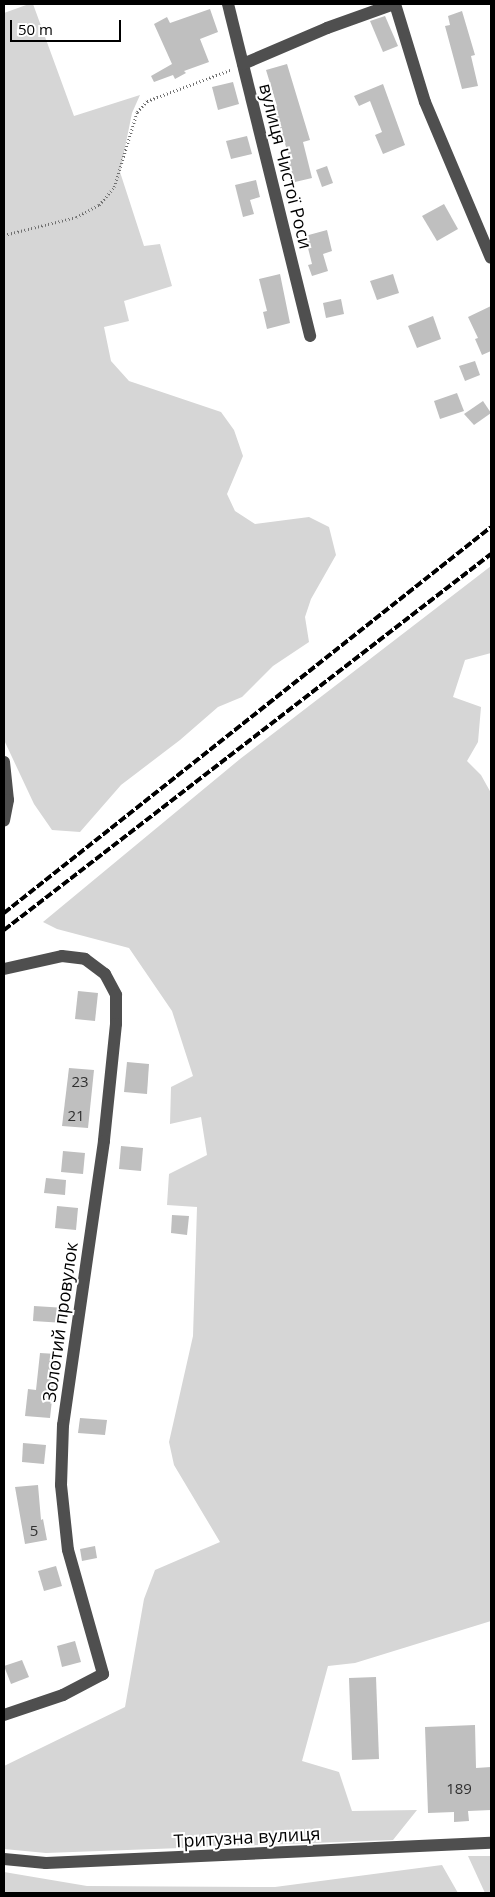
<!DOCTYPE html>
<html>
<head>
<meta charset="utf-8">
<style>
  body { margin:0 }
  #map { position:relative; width:495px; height:1897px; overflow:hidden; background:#fff; font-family:"Open Sans",sans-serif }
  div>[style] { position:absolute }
  .green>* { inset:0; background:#d6d6d6 }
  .building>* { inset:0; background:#bfbfbf }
  .path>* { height:2.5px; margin-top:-1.25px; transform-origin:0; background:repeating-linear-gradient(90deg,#717171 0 1px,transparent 0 3.5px) }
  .minor>* { height:12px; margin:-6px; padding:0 6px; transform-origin:6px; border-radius:6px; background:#4f4f4f }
  .rail>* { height:4px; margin-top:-2px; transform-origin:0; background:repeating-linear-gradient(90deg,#000 0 8px,transparent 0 10.5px) }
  span { translate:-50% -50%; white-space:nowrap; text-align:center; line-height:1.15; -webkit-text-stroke:4px #fff; paint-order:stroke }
  .number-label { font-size:15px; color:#303030 }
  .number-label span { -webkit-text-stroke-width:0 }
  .street-label { font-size:18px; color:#000 }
  .frame { position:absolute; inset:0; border:5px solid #000; pointer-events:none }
  .scale { position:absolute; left:10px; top:20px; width:111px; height:22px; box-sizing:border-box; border:2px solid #000; border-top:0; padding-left:6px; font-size:15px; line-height:18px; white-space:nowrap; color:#000; -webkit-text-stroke:4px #fff; paint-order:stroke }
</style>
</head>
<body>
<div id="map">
  <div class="green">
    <div style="clip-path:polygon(29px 4px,33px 4px,74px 116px,140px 95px,132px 113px,120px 172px,144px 246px,160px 244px,172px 286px,124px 301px,129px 321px,104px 327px,111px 361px,129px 381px,221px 412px,234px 430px,243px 456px,227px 494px,235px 511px,255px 524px,309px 517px,329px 527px,336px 555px,311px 599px,305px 617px,309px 642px,273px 666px,242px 697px,218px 707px,180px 740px,121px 785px,80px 832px,52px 830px,34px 804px,4px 740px,4px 13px)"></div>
    <div style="clip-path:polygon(491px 566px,491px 653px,465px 660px,453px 697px,481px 707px,478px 742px,467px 761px,481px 775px,491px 793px,491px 1621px,355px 1663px,328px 1666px,302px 1761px,339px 1772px,352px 1811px,417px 1810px,393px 1840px,46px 1853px,4px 1849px,4px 1766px,125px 1707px,144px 1599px,155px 1570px,220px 1542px,174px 1465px,169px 1442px,193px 1336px,197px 1207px,167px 1205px,169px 1174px,207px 1155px,201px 1117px,170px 1124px,171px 1087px,193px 1076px,172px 1011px,129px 948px,57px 929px,43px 922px,240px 759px)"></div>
    <div style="clip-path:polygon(468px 1856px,491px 1856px,491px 1893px,485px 1893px)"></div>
    <div style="clip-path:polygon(442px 1865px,458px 1893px,4px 1893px,4px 1872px,87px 1886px,275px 1887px)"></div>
  </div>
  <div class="building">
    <div style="clip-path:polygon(210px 9px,218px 32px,200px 39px,209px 62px,184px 71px,186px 73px,175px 79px,173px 75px,154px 82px,151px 76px,172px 64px,154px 24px,167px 17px,170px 23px)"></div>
    <div style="clip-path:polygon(462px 11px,475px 55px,471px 56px,478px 86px,462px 89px,445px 26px,450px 25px,448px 16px)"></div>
    <div style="clip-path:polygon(385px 16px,398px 46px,383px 52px,370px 21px)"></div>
    <div style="clip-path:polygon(287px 64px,310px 140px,303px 142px,312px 178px,295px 182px,289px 164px,291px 163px,274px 108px,277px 106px,266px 70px)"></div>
    <div style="clip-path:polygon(233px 82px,239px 104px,218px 110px,212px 87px)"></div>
    <div style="clip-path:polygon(383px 84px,405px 145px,383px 154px,375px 135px,382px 132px,370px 101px,359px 106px,354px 96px)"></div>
    <div style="clip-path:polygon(247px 136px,252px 154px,231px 159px,226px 141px)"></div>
    <div style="clip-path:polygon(327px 166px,333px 183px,322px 187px,316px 170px)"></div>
    <div style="clip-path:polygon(256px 180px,260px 197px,250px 200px,254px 214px,243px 217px,235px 185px)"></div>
    <div style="clip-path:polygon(444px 204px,458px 229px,437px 241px,422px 216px)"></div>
    <div style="clip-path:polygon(327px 230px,332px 251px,323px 254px,328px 271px,312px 276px,308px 265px,312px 264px,305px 236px)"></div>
    <div style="clip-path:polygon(280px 274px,290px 323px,267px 329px,263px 312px,267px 311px,259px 279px)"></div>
    <div style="clip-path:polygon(393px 274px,399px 293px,377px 300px,370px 281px)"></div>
    <div style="clip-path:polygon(341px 299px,344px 314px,326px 318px,323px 303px)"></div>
    <div style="clip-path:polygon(491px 306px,491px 351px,482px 355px,475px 339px,478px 338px,468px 317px)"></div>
    <div style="clip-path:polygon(433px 316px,441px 339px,417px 348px,408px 326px)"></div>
    <div style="clip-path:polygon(475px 361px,480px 375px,465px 381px,459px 366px)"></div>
    <div style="clip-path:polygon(457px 393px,464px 411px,440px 419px,434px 401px)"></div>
    <div style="clip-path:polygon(483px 401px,491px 413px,474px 425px,464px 414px)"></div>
    <div style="clip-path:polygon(78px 991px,98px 993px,95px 1021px,75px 1019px)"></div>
    <div style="clip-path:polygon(127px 1062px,149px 1064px,147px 1094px,124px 1092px)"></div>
    <div style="clip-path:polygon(69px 1068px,94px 1070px,88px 1128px,62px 1126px)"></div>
    <div style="clip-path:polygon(121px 1146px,143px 1148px,141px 1171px,119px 1169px)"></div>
    <div style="clip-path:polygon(63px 1151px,85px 1153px,83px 1174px,61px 1172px)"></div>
    <div style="clip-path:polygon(46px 1178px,66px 1180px,65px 1195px,44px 1193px)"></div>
    <div style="clip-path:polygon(57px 1206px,78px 1208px,76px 1230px,55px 1228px)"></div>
    <div style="clip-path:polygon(172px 1215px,189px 1216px,187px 1235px,171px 1233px)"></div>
    <div style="clip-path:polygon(34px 1306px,66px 1308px,64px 1323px,33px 1321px)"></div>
    <div style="clip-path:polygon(40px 1353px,57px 1354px,50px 1418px,25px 1416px,28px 1389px,36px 1390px)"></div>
    <div style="clip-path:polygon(80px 1418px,107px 1420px,105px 1435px,78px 1433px)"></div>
    <div style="clip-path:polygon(23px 1443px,46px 1445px,44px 1464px,22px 1462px)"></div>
    <div style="clip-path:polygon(38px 1485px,41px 1520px,43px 1519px,47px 1540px,25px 1544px,15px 1487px)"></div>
    <div style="clip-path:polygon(95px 1546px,97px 1558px,82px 1561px,80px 1549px)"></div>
    <div style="clip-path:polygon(56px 1566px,62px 1586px,44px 1591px,38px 1571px)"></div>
    <div style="clip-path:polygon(75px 1641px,81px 1662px,62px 1667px,57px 1646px)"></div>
    <div style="clip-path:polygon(22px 1660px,29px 1677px,11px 1684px,4px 1666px)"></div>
    <div style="clip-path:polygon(376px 1677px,379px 1759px,352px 1760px,349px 1678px)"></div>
    <div style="clip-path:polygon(475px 1725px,476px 1768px,491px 1767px,491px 1810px,468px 1811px,469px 1821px,454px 1822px,454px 1812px,428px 1813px,425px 1727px)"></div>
  </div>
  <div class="path">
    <div style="left:4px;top:235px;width:74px;rotate:-14deg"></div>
    <div style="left:76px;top:217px;width:26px;rotate:-28deg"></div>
    <div style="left:99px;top:205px;width:23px;rotate:-50deg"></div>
    <div style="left:114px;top:187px;width:78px;rotate:-73deg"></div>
    <div style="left:137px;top:112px;width:15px;rotate:-48deg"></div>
    <div style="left:147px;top:101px;width:89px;rotate:-20.5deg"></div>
  </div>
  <div class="minor">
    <div style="left:228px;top:4px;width:342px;rotate:76.1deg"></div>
    <div style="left:395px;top:4px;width:102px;rotate:73deg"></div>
    <div style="left:425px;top:102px;width:169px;rotate:67.1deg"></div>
    <div style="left:243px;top:64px;width:91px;rotate:-23.2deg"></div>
    <div style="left:327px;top:28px;width:71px;rotate:-19.7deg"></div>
    <div style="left:4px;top:762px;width:38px;rotate:84deg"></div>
    <div style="left:8px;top:800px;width:21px;rotate:101deg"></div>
    <div style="left:4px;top:969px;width:59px;rotate:-12.6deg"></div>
    <div style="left:62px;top:956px;width:23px;rotate:7deg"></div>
    <div style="left:85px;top:959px;width:25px;rotate:37deg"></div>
    <div style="left:105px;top:974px;width:24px;rotate:62deg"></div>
    <div style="left:116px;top:995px;width:29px;rotate:90deg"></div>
    <div style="left:116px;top:1024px;width:118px;rotate:95.9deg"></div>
    <div style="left:104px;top:1141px;width:287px;rotate:98.2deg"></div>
    <div style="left:63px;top:1425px;width:60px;rotate:91.9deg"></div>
    <div style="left:61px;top:1485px;width:65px;rotate:83.9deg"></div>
    <div style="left:68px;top:1550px;width:129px;rotate:74.2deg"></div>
    <div style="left:103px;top:1674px;width:45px;rotate:152.3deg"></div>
    <div style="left:63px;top:1695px;width:62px;rotate:161.3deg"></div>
    <div style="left:4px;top:1859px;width:42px;rotate:5.4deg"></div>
    <div style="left:46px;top:1863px;width:445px;rotate:-2.6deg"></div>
  </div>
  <div class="rail">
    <div style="left:4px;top:913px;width:621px;rotate:-38.4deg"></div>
    <div style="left:4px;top:930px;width:615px;rotate:-37.67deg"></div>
  </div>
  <div class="number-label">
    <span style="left:80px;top:1082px">23</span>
    <span style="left:76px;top:1116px">21</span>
    <span style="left:34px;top:1531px">5</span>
    <span style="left:459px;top:1789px">189</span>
  </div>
  <div class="street-label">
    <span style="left:286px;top:166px;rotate:76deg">вулиця Чистої Роси</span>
    <span style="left:60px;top:1322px;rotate:-82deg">Золотий провулок</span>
    <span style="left:247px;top:1837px;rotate:-3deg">Тритузна вулиця</span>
  </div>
  <div class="frame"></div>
  <div class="scale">50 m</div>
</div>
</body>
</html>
